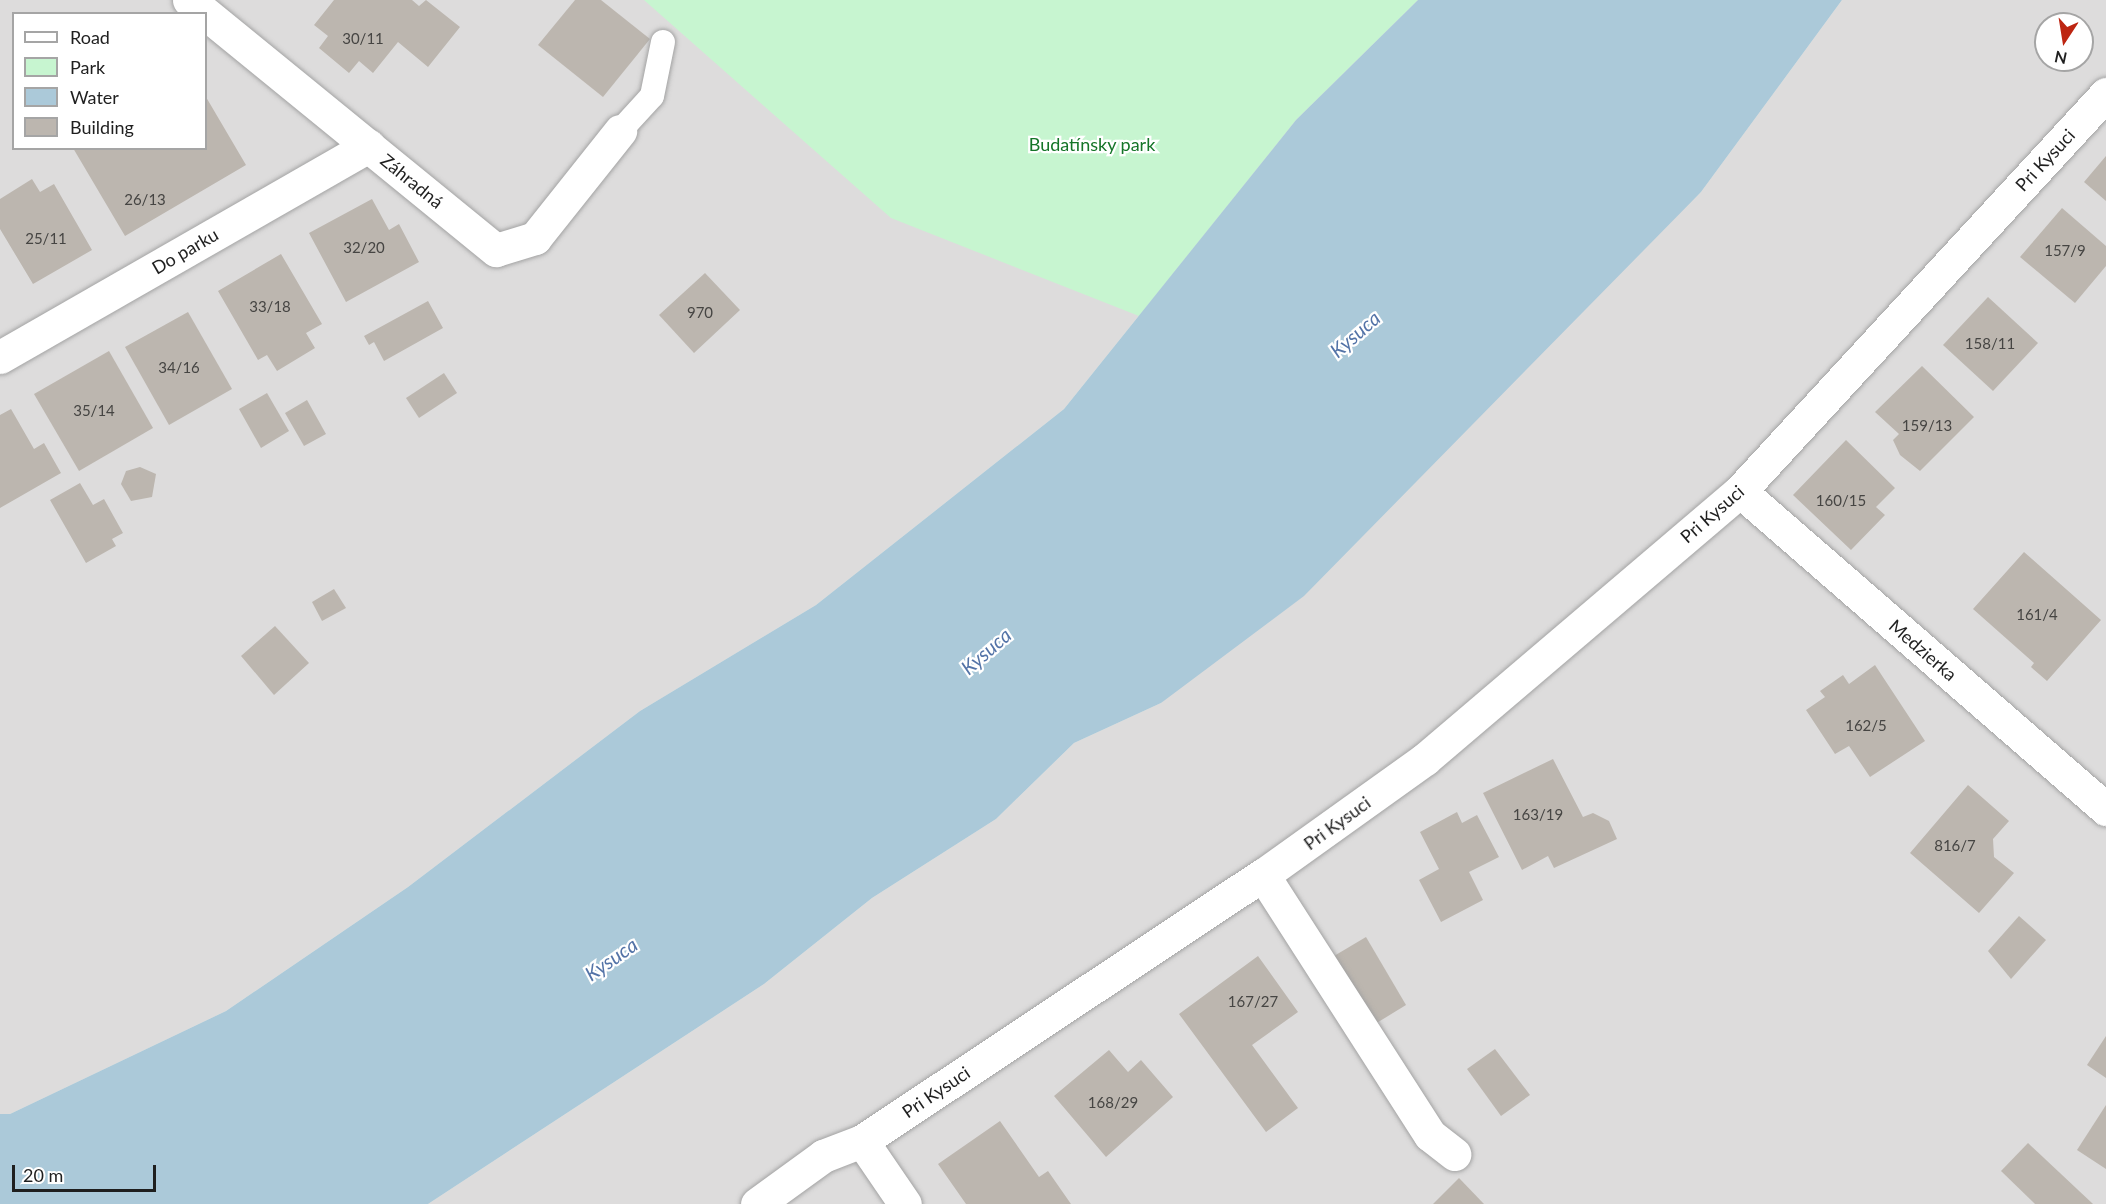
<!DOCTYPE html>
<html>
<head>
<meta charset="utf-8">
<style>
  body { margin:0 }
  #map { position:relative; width:2106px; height:1204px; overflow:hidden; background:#efede6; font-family:Lato,sans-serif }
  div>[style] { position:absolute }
  .residential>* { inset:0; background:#dddcdc }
  .park>* { inset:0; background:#c7f5d0 }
  .water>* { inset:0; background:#abc9d9 }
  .building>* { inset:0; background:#bcb6af }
  .roads { filter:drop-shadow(0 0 2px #a3a3a3) drop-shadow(0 0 2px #a3a3a3) }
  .service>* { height:24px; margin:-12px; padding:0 12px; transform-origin:12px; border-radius:12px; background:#fff }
  .minor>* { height:33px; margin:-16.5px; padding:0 16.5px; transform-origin:16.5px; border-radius:16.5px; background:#fff }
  span { translate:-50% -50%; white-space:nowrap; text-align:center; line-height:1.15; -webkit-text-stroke:4.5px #fff; paint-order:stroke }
  .number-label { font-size:15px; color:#464543 }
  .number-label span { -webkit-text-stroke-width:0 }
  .park-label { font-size:18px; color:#157528 }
  .street-label { font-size:18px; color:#1f1f1f }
  .water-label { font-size:20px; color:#5373a7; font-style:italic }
  .legend { position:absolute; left:12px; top:12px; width:195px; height:138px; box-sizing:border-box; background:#fff; border:2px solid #a5a5a5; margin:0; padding:8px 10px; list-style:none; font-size:18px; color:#1f1f1f }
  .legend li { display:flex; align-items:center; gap:12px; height:30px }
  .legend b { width:30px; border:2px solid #a5a5a5 }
  .north { position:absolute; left:2034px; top:12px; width:60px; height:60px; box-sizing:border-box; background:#fff; border:2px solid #a5a5a5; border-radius:50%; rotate:192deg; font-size:16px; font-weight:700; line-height:24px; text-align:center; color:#1f1f1f }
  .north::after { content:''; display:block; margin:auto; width:21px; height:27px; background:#bd2511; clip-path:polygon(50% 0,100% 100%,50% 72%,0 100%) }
  .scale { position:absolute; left:12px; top:1165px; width:144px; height:27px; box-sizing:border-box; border:3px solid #1f1f1f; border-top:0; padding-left:8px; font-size:18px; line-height:21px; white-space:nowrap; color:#1f1f1f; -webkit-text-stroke:4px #fff; paint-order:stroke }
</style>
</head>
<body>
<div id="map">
  <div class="residential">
    <div style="clip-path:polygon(evenodd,0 0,1418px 0,1296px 120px,1064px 409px,816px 605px,640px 711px,408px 887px,226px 1011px,10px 1114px,0 1114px,0 0,14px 14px,206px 14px,206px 148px,14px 148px,14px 14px)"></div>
    <div style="clip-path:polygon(evenodd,1842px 0,2106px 0,2106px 1204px,428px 1204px,764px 984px,872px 898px,996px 819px,1074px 743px,1161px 703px,1701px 192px,1842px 0,2046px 24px,2082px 24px,2082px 60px,2046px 60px,2046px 24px)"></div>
  </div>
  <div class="park">
    <div style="clip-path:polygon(644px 0,1418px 0,1296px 120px,1139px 316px,891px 218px)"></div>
  </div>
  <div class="water">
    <div style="clip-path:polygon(1418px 0,1842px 0,1701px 192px,1304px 596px,1161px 703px,1074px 743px,996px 819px,872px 898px,764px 984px,428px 1204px,0 1204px,0 1114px,10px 1114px,226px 1011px,408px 887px,640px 711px,816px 605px,1064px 409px,1296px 120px)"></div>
  </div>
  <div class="building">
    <div style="clip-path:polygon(334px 0,412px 0,419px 6px,426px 0,460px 27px,428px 67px,398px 42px,373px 73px,359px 61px,349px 73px,319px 48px,328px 36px,314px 25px)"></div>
    <div style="clip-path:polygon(575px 0,601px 0,650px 39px,603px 97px,538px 45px)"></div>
    <div style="clip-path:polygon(206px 97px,246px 165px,125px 236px,73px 148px,206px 148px)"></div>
    <div style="clip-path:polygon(2106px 156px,2106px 201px,2084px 182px)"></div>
    <div style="clip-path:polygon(32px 179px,40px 192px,54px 184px,92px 250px,33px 284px,0 229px,0 199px)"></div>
    <div style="clip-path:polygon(372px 199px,389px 230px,399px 224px,419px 262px,346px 302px,309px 233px)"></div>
    <div style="clip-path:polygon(2062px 208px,2106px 246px,2106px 266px,2075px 303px,2020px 257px)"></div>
    <div style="clip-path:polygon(281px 254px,322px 324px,306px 333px,315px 348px,277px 371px,267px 355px,258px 360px,218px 291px)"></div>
    <div style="clip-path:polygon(705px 273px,740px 310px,694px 353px,659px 315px)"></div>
    <div style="clip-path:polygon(1988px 297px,2038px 343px,1993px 391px,1943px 345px)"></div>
    <div style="clip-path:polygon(428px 301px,443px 328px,384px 361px,374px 342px,369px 345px,364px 336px)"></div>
    <div style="clip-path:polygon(188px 312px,232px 389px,169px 425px,125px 347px)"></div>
    <div style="clip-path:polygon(109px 351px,153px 428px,79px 471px,34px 394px)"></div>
    <div style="clip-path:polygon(1922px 366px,1974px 417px,1920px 471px,1900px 455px,1893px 440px,1899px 434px,1875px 412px)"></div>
    <div style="clip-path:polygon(444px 373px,457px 393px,419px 418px,406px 398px)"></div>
    <div style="clip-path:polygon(267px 393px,289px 431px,261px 448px,239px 409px)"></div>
    <div style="clip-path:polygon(307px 400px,326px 434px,304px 446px,285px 413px)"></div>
    <div style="clip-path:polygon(11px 409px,34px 449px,44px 443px,61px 473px,0 508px,0 415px)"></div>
    <div style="clip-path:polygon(1846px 440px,1895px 488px,1876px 507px,1885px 515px,1851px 550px,1793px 495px)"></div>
    <div style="clip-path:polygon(140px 467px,156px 474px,152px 497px,131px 501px,121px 484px,126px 471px)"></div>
    <div style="clip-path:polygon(80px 483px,93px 505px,104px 499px,123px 533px,112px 539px,116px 546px,86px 563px,50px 500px)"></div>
    <div style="clip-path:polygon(2024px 552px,2101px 620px,2047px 681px,2031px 667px,2034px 663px,1973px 609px)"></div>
    <div style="clip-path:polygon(334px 589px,346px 608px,322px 621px,312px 602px)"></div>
    <div style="clip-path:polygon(275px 626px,309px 663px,274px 695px,241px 656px)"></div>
    <div style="clip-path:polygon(1875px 665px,1925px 741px,1870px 777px,1849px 746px,1835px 754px,1806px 710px,1825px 697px,1820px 691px,1843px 675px,1849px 684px)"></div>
    <div style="clip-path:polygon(1553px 759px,1583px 817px,1593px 813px,1609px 821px,1617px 839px,1554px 868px,1548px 856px,1522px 870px,1483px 793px)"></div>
    <div style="clip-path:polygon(1968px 785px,2009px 821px,1993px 839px,1994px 857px,2014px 873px,1979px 913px,1910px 853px)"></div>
    <div style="clip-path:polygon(1457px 812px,1462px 823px,1477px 815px,1499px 857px,1469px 872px,1483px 900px,1441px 922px,1419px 880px,1439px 869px,1420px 832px)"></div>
    <div style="clip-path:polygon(2019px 916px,2046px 940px,2011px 979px,1988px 951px)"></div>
    <div style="clip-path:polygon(1366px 937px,1406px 1005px,1375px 1024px,1334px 956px)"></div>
    <div style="clip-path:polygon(1258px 956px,1298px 1012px,1252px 1045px,1298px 1108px,1266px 1132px,1179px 1014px)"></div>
    <div style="clip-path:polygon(2106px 1036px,2106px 1078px,2087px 1065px)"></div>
    <div style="clip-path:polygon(1495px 1049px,1530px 1095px,1501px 1116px,1467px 1069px)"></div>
    <div style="clip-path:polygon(1109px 1050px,1128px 1072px,1141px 1060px,1173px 1097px,1106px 1157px,1054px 1096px)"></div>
    <div style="clip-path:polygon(2106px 1105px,2106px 1169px,2077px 1150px)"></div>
    <div style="clip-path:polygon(1000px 1121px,1039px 1177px,1048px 1171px,1071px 1204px,966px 1204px,938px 1164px)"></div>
    <div style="clip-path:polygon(2028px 1143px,2093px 1204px,2035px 1204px,2001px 1171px)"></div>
    <div style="clip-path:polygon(1459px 1178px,1484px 1204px,1433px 1204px)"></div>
  </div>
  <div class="roads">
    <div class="service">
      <div style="left:620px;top:131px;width:47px;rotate:-47.6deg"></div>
      <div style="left:652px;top:96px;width:55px;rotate:-78.5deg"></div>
    </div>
    <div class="minor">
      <div style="left:189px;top:0;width:396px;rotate:39.2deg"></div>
      <div style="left:496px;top:250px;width:41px;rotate:-17.1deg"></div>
      <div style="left:535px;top:238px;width:137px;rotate:-51.5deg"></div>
      <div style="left:0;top:357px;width:425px;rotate:-29.8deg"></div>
      <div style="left:1740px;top:491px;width:485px;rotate:41deg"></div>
      <div style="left:1263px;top:875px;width:309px;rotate:57.3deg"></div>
      <div style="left:1430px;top:1135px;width:31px;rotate:38deg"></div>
      <div style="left:862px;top:1141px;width:76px;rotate:55.7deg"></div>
      <div style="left:757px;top:1204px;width:82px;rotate:-36deg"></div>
      <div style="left:823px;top:1156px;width:42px;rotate:-21deg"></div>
      <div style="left:862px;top:1141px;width:481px;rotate:-33.6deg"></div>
      <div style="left:1263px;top:875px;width:199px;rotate:-35.6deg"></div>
      <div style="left:1425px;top:759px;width:414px;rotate:-40.4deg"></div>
      <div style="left:1740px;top:491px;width:540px;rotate:-47.33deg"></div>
    </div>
  </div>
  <div class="number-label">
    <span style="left:363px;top:39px">30/11</span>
    <span style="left:145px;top:200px">26/13</span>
    <span style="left:46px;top:239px">25/11</span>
    <span style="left:364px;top:248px">32/20</span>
    <span style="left:2065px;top:251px">157/9</span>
    <span style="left:270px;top:307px">33/18</span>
    <span style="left:700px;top:313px">970</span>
    <span style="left:1990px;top:344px">158/11</span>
    <span style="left:179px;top:368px">34/16</span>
    <span style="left:94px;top:411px">35/14</span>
    <span style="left:1927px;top:426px">159/13</span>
    <span style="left:1841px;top:501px">160/15</span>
    <span style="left:2037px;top:615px">161/4</span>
    <span style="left:1866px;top:726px">162/5</span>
    <span style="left:1538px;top:815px">163/19</span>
    <span style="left:1955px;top:846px">816/7</span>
    <span style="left:1253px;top:1002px">167/27</span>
    <span style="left:1113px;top:1103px">168/29</span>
  </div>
  <div class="park-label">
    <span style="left:1092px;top:144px">Budatínsky park</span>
  </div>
  <div class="street-label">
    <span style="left:2045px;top:160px;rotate:-47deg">Pri Kysuci</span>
    <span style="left:412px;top:181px;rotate:39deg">Záhradná</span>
    <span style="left:185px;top:251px;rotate:-30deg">Do parku</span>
    <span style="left:1712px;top:514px;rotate:-41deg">Pri Kysuci</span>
    <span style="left:1923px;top:650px;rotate:41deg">Medzierka</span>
    <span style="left:1337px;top:823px;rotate:-36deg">Pri Kysuci</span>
    <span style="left:936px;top:1092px;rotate:-34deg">Pri Kysuci</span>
  </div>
  <div class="water-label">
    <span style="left:1355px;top:334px;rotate:-41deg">Kysuca</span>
    <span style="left:986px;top:651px;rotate:-41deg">Kysuca</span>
    <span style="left:611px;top:959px;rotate:-35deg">Kysuca</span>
  </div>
  <ul class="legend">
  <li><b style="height:8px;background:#fff"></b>Road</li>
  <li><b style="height:16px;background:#c7f5d0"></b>Park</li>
  <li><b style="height:16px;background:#abc9d9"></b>Water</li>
  <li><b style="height:16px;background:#bcb6af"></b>Building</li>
  </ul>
  <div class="north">N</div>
  <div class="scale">20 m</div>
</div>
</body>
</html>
